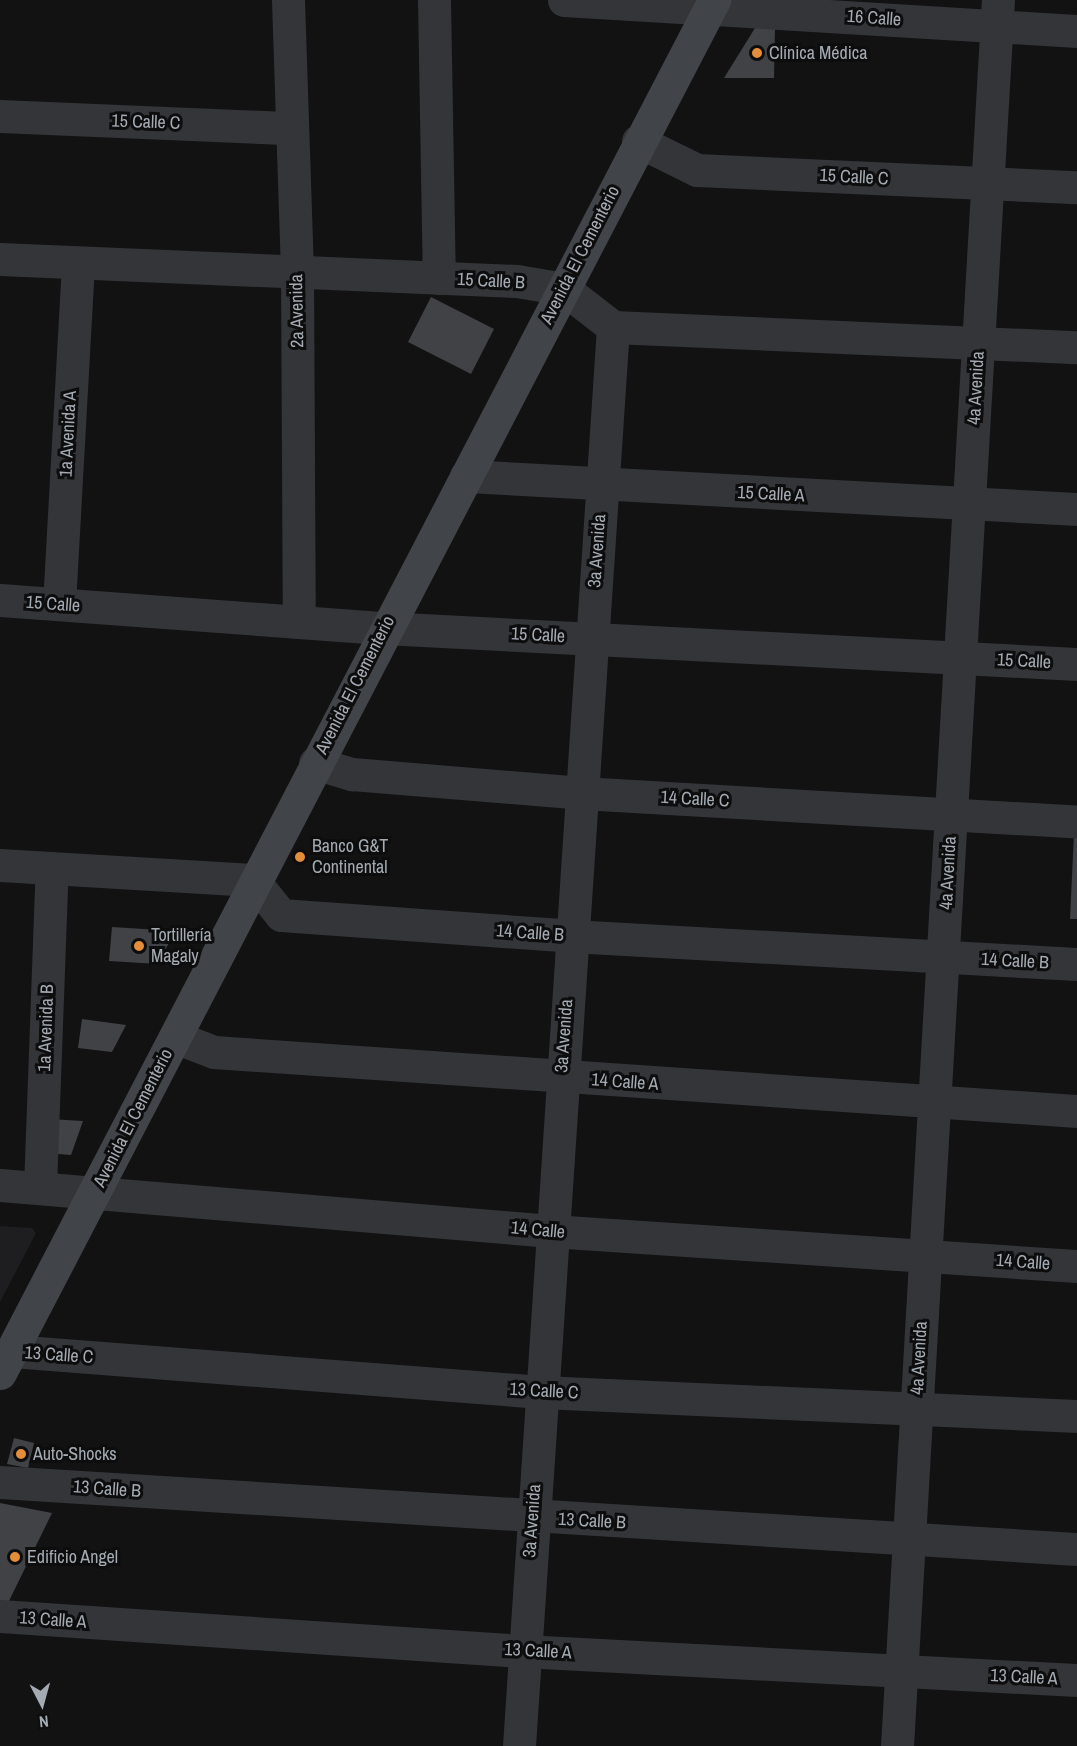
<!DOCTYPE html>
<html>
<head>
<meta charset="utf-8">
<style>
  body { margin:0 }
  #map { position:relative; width:1077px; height:1746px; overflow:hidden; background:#121213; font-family:"Archivo Narrow",sans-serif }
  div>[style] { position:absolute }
  .built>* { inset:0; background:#1e1e20 }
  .building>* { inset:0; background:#414246 }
  .street>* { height:33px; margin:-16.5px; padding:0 16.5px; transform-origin:16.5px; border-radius:16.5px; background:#333538 }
  .secondary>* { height:33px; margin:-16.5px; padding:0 16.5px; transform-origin:16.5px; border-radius:16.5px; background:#414448 }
  .dots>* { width:16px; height:16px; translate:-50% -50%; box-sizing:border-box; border:3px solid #0d0d0e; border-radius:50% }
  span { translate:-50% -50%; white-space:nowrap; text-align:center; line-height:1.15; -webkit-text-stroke:6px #0d0d0e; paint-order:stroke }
  .street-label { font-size:18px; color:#a4abb3 }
  .poi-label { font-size:18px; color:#a4abb3 }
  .left { translate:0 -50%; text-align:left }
  .north { position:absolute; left:12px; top:1674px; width:60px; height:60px; -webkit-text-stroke:4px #0d0d0e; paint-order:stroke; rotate:174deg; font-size:16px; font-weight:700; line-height:24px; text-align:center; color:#a4abb3 }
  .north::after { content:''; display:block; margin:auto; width:21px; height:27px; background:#a4abb3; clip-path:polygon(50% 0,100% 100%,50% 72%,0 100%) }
</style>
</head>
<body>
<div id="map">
  <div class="built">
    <div style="clip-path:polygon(0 1226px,32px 1228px,36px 1233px,0 1302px)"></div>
  </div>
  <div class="building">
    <div style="clip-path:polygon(755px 28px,775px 28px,774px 78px,724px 78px)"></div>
    <div style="clip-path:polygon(431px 297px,494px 329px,471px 374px,408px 342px)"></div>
    <div style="clip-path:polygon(1074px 833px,1077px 833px,1077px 919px,1070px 919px)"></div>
    <div style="clip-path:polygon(112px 927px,175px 931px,158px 964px,109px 961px)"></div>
    <div style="clip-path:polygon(82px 1019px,126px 1025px,112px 1052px,78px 1048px)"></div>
    <div style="clip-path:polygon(49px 1119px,83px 1121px,71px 1155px,46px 1153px)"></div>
    <div style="clip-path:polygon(14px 1438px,34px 1443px,28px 1468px,7px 1464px)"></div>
    <div style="clip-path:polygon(0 1503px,52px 1513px,8px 1603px,0 1601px)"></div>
  </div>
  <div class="street">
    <div style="left:288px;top:0;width:273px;rotate:88.1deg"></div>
    <div style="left:297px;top:273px;width:349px;rotate:89.7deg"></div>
    <div style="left:434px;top:0;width:278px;rotate:89deg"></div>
    <div style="left:564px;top:0;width:514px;rotate:3.46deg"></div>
    <div style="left:0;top:116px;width:291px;rotate:2.4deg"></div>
    <div style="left:638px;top:141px;width:66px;rotate:26.2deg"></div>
    <div style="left:697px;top:170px;width:380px;rotate:2.6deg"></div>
    <div style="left:0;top:259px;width:517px;rotate:2.44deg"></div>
    <div style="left:517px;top:281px;width:48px;rotate:9.7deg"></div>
    <div style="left:564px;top:289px;width:62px;rotate:37.8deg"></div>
    <div style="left:613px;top:327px;width:464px;rotate:2.5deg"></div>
    <div style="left:466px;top:476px;width:612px;rotate:3.09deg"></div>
    <div style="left:0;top:600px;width:385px;rotate:4.2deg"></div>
    <div style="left:384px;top:628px;width:694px;rotate:2.97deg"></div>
    <div style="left:59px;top:604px;width:340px;rotate:-86.8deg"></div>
    <div style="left:315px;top:763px;width:39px;rotate:17deg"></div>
    <div style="left:352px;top:774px;width:230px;rotate:4.7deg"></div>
    <div style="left:581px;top:793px;width:497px;rotate:3.3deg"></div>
    <div style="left:0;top:865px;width:253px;rotate:3.4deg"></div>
    <div style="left:253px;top:880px;width:45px;rotate:51.3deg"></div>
    <div style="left:281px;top:915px;width:291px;rotate:4.1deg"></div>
    <div style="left:571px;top:936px;width:507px;rotate:3.17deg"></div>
    <div style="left:175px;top:1037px;width:42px;rotate:21deg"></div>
    <div style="left:214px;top:1052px;width:865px;rotate:3.91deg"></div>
    <div style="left:0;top:1185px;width:553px;rotate:4.77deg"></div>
    <div style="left:551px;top:1231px;width:527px;rotate:3.81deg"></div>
    <div style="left:40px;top:1188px;width:320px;rotate:-87.9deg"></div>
    <div style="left:12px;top:1351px;width:531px;rotate:4.43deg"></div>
    <div style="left:541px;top:1392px;width:537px;rotate:2.56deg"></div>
    <div style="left:0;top:1482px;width:1079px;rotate:3.56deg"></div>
    <div style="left:0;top:1616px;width:524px;rotate:3.83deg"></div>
    <div style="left:523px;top:1651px;width:555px;rotate:3deg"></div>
    <div style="left:519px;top:1746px;width:1422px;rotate:-86.21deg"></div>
    <div style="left:897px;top:1746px;width:1749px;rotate:-86.69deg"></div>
  </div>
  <div class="secondary">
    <div style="left:0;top:1373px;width:1548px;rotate:-62.52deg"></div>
  </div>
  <div class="dots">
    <div style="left:757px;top:53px;background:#e48e39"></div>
    <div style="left:300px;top:857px;background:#e48e39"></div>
    <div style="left:139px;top:946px;background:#e48e39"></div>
    <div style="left:21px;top:1454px;background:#e48e39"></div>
    <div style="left:15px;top:1557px;background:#e48e39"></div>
  </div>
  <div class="street-label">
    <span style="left:874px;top:18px;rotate:4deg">16 Calle</span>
    <span style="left:146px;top:122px;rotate:2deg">15 Calle C</span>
    <span style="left:854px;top:177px;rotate:3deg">15 Calle C</span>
    <span style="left:580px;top:255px;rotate:-63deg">Avenida El Cementerio</span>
    <span style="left:491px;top:281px;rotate:3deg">15 Calle B</span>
    <span style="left:297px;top:311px;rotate:-91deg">2a Avenida</span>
    <span style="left:976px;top:388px;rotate:-87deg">4a Avenida</span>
    <span style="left:68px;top:434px;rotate:-87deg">1a Avenida A</span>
    <span style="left:771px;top:494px;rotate:3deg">15 Calle A</span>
    <span style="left:597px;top:551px;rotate:-86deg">3a Avenida</span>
    <span style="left:53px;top:604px;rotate:4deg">15 Calle</span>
    <span style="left:538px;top:635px;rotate:3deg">15 Calle</span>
    <span style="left:1024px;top:661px;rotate:3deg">15 Calle</span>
    <span style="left:355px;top:685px;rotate:-63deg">Avenida El Cementerio</span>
    <span style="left:695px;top:799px;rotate:3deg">14 Calle C</span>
    <span style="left:948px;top:873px;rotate:-87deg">4a Avenida</span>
    <span style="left:530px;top:933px;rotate:4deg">14 Calle B</span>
    <span style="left:1015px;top:961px;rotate:3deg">14 Calle B</span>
    <span style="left:46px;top:1028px;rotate:-88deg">1a Avenida B</span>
    <span style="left:564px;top:1036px;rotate:-86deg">3a Avenida</span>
    <span style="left:625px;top:1082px;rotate:4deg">14 Calle A</span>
    <span style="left:133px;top:1118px;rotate:-63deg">Avenida El Cementerio</span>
    <span style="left:538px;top:1230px;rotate:5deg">14 Calle</span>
    <span style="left:1023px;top:1262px;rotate:4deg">14 Calle</span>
    <span style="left:59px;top:1355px;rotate:4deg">13 Calle C</span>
    <span style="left:919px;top:1358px;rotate:-87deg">4a Avenida</span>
    <span style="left:544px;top:1391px;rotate:3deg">13 Calle C</span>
    <span style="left:107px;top:1489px;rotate:4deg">13 Calle B</span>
    <span style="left:532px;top:1521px;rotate:-86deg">3a Avenida</span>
    <span style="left:592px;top:1521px;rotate:3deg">13 Calle B</span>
    <span style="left:53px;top:1620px;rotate:4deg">13 Calle A</span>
    <span style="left:538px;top:1651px;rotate:3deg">13 Calle A</span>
    <span style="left:1024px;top:1677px;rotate:3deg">13 Calle A</span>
  </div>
  <div class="poi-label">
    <span class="left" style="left:769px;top:53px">Clínica Médica</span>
    <span class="left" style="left:312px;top:857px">Banco G&amp;T<br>Continental</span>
    <span class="left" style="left:151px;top:946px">Tortillería<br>Magaly</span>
    <span class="left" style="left:33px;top:1454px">Auto-Shocks</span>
    <span class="left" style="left:27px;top:1557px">Edificio Angel</span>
  </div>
  <div class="north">N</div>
</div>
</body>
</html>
